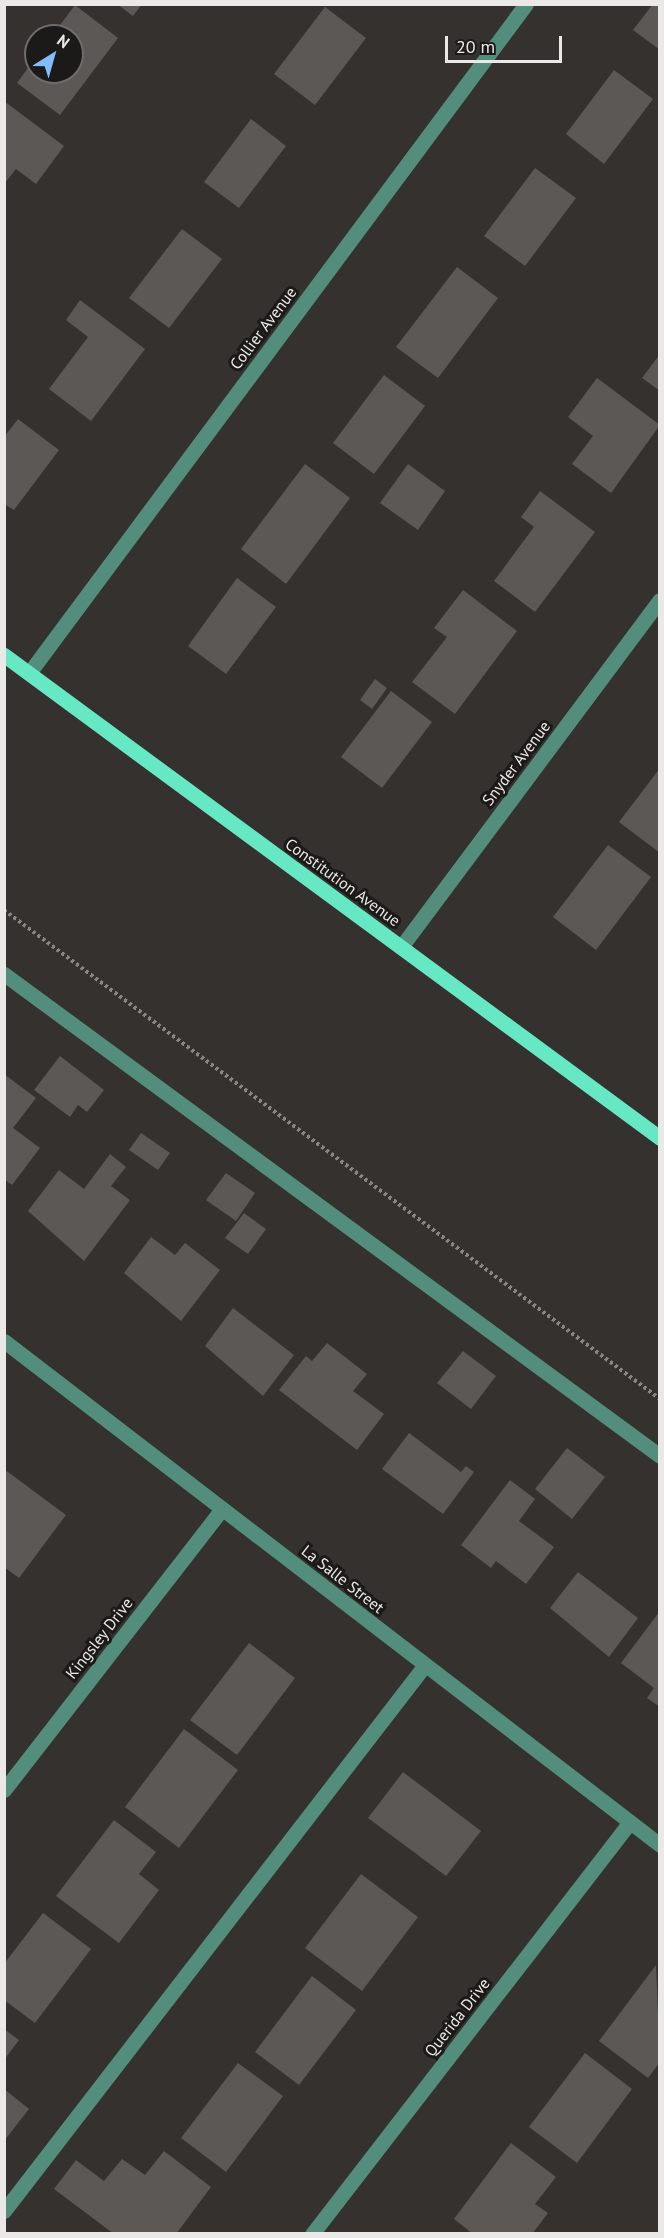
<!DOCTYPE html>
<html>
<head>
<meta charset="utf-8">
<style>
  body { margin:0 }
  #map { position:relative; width:664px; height:2238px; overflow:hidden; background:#35312f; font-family:"PT Sans",sans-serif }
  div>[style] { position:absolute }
  .building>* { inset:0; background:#5b5855 }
  .path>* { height:4px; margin-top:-2px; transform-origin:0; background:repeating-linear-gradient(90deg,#888583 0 3px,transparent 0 6px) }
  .minor>* { height:15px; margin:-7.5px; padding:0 7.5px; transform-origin:7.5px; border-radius:7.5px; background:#538d7b }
  .major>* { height:15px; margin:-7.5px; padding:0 7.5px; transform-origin:7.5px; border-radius:7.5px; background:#67e8c4 }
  span { translate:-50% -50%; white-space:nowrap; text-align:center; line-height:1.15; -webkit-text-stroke:6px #1b1a19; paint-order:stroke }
  .street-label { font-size:16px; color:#ebe9e8 }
  .frame { position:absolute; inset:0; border:6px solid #ebe9e8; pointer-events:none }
  .north { position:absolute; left:24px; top:24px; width:60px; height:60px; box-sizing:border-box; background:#1b1a19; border:2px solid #6e6d6c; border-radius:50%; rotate:37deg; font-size:16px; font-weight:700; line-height:24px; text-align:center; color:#ebe9e8 }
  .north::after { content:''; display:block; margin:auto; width:21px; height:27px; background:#82bcfa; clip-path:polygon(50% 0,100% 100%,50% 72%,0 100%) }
  .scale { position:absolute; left:445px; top:36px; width:117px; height:27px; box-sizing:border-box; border:3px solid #ebe9e8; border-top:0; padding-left:8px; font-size:18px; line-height:21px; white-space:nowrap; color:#ebe9e8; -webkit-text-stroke:4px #1b1a19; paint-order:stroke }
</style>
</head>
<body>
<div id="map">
  <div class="building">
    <div style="clip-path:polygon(117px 4px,142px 4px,133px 16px)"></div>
    <div style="clip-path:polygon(653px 4px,660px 4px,660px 50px,633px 30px)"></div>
    <div style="clip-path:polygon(75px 5px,118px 38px,60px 115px,17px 83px,36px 57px,36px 72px,72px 72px,72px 36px,52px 36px)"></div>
    <div style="clip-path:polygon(325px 7px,366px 38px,315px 105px,274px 74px)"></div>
    <div style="clip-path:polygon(614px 70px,653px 99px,604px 164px,566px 134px)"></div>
    <div style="clip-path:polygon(4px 101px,64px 146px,36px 184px,16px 169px,4px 184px)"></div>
    <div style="clip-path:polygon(251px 119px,286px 146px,239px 208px,204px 182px)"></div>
    <div style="clip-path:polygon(535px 168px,576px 198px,525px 266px,484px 236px)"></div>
    <div style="clip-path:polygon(182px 229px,222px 259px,169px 328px,129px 298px)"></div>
    <div style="clip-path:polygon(457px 267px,498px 298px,438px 378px,396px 347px)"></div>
    <div style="clip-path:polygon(80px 300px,145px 349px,91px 421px,49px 389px,88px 337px,66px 320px)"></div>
    <div style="clip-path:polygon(660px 354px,660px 391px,642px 378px)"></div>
    <div style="clip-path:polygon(384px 375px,425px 406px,374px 474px,333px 443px)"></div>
    <div style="clip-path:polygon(597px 378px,660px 425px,611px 493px,572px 464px,593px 436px,568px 417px)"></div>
    <div style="clip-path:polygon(18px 419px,59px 450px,14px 510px,4px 504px,4px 437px)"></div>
    <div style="clip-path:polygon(305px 464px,350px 498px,286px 584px,241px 549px)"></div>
    <div style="clip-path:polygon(408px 464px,445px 491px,418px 530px,380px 503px)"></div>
    <div style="clip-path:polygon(540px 491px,595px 532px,535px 612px,494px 581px,534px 527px,521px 517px)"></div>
    <div style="clip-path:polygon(237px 578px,276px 607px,226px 674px,188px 646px)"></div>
    <div style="clip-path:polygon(463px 590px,517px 631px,455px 714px,412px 682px,447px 637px,434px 628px)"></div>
    <div style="clip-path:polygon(375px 679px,387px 688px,372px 709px,360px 700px)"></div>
    <div style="clip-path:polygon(391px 691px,432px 722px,382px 788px,341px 757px)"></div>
    <div style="clip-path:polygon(660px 768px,660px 853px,619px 822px)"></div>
    <div style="clip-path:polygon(608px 845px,651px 877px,596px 950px,553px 917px)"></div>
    <div style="clip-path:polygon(60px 1056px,104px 1090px,87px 1112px,78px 1105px,70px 1117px,34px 1090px)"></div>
    <div style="clip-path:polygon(4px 1074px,36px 1098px,13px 1128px,40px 1148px,12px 1185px,4px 1179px)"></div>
    <div style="clip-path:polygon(141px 1133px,170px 1153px,158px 1170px,129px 1150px)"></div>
    <div style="clip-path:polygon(110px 1154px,126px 1167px,111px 1186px,130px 1200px,84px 1261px,28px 1211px,59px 1170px,84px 1189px)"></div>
    <div style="clip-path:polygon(226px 1173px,255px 1193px,236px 1221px,206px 1200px)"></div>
    <div style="clip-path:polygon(244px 1213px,266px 1229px,248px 1254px,225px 1238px)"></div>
    <div style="clip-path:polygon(151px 1237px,175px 1255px,185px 1243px,220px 1270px,181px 1321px,124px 1273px)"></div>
    <div style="clip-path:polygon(233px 1308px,294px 1355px,263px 1396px,205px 1346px)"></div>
    <div style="clip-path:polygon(327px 1343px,367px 1374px,353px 1391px,384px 1414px,357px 1450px,279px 1390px,306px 1356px,312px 1361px)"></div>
    <div style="clip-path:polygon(463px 1351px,496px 1376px,471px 1409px,437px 1383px)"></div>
    <div style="clip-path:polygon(409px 1433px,461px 1472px,466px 1466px,474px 1472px,443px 1514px,382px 1469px)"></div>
    <div style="clip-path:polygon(567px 1448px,605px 1477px,572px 1519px,535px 1489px)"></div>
    <div style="clip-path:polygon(4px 1469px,66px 1515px,19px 1578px,4px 1567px)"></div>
    <div style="clip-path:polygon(510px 1480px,535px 1499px,519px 1521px,554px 1547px,526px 1584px,496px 1561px,491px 1568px,461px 1545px)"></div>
    <div style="clip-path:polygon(578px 1572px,638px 1618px,609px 1657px,550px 1608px)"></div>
    <div style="clip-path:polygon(660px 1611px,660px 1707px,647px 1698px,654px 1688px,621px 1663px)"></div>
    <div style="clip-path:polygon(249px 1643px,295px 1678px,237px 1755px,190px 1720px)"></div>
    <div style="clip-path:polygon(184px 1729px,238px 1770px,179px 1848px,125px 1807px)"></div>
    <div style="clip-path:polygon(403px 1772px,481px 1831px,446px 1876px,368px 1818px)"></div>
    <div style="clip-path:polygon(114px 1820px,156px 1852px,139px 1874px,159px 1890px,119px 1943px,56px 1896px)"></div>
    <div style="clip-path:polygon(361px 1874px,418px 1917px,362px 1991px,305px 1948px)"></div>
    <div style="clip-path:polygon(43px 1913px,91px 1949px,35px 2023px,4px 2000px,4px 1964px)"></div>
    <div style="clip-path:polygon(656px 1965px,660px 2062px,648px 2078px,599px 2041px)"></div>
    <div style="clip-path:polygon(312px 1976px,356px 2010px,299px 2085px,255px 2052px)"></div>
    <div style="clip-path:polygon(4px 2029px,19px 2040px,4px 2060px)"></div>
    <div style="clip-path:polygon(585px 2053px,632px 2089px,577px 2163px,529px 2127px)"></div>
    <div style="clip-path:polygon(238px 2063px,283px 2096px,226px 2172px,181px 2138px)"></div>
    <div style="clip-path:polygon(4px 2089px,29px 2109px,4px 2141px)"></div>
    <div style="clip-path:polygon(511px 2143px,556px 2177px,535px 2204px,548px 2213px,532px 2234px,473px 2234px,454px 2219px)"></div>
    <div style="clip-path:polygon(164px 2151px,211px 2187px,176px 2234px,114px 2234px,54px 2189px,76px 2160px,104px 2181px,122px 2159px,145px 2175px)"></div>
  </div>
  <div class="path">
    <div style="left:4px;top:910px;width:818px;rotate:36.7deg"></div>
  </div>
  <div class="minor">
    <div style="left:29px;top:673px;width:833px;rotate:-53.39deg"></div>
    <div style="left:401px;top:947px;width:433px;rotate:-53.3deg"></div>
    <div style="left:4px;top:974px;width:814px;rotate:36.31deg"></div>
    <div style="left:4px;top:1341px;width:827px;rotate:37.53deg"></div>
    <div style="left:4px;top:1790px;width:356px;rotate:-52.2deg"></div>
    <div style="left:4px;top:2211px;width:689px;rotate:-52.37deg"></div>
    <div style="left:312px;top:2234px;width:520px;rotate:-52.34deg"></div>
  </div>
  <div class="major">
    <div style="left:4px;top:655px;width:815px;rotate:36.36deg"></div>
  </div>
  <div class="street-label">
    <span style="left:263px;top:328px;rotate:-53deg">Collier Avenue</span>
    <span style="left:516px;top:763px;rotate:-53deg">Snyder Avenue</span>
    <span style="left:343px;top:882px;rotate:36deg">Constitution Avenue</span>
    <span style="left:343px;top:1579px;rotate:38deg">La Salle Street</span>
    <span style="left:99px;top:1638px;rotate:-52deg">Kingsley Drive</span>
    <span style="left:457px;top:2017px;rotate:-52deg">Querida Drive</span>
  </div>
  <div class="frame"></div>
  <div class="north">N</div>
  <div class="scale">20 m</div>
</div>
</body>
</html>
